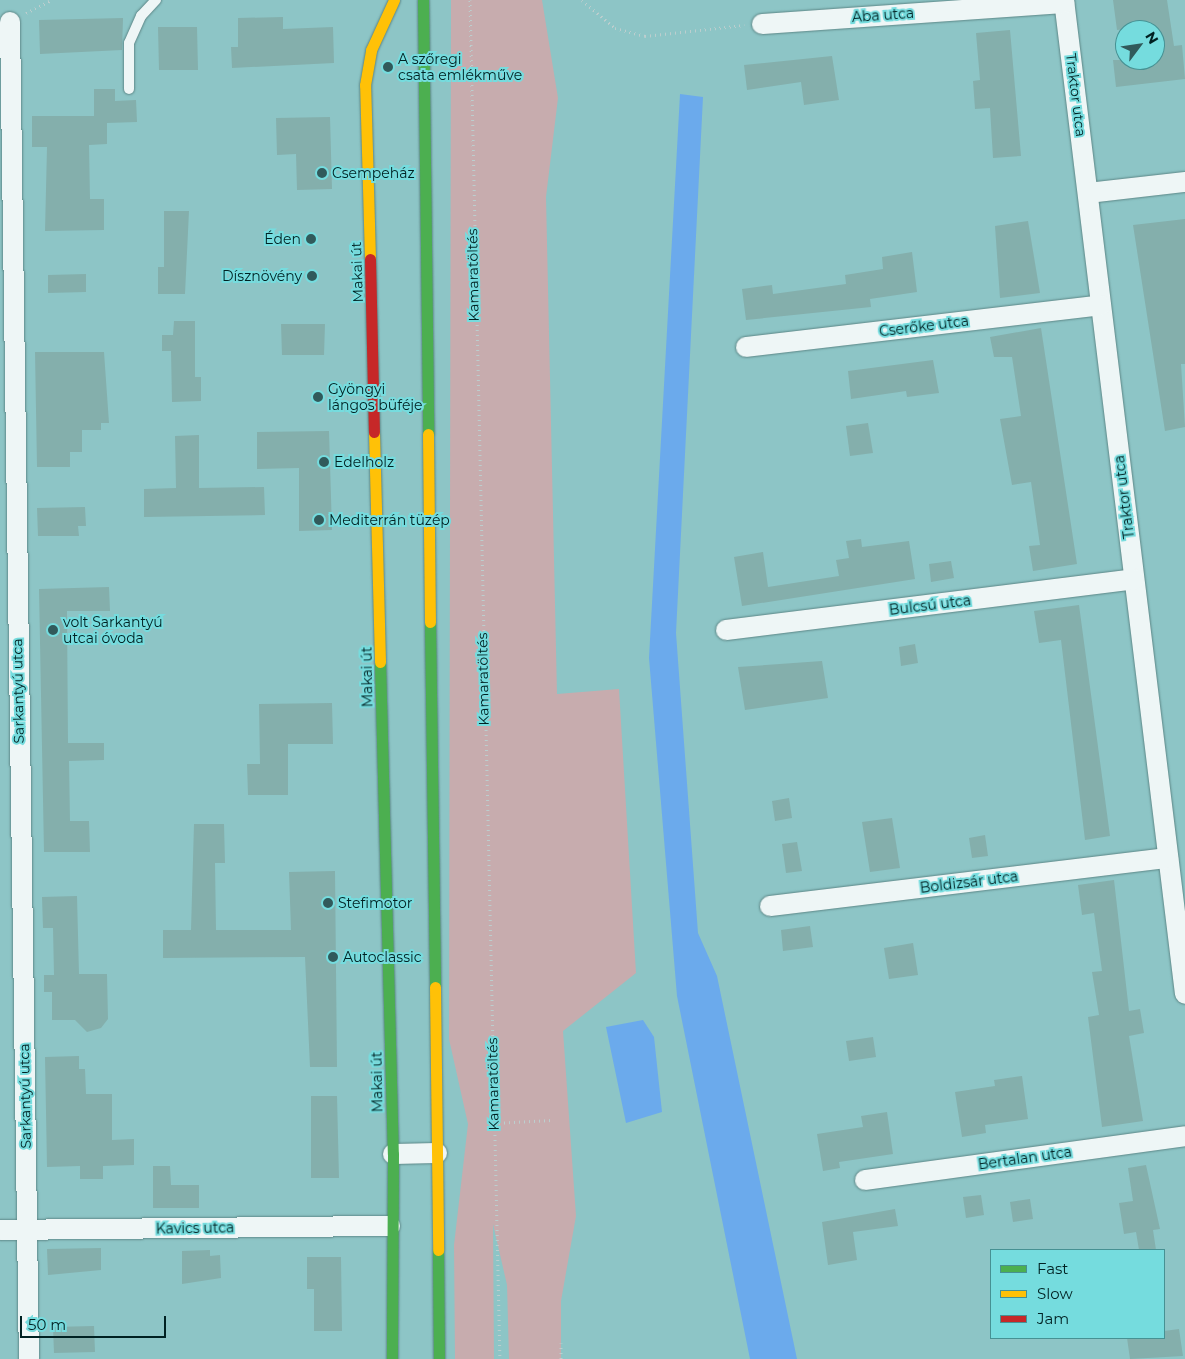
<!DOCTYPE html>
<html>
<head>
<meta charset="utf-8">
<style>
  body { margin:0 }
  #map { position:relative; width:1185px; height:1359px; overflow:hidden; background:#8dc5c6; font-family:Montserrat,sans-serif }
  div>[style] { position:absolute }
  .green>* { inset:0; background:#c7acae }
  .water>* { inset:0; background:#6baaec }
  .building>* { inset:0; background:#84afac }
  .path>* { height:3px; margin-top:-1.5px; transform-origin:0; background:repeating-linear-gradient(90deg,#bccece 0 1px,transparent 0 5px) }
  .roads { filter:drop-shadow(0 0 1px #5c8686) drop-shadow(0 0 1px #5c8686) }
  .lane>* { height:10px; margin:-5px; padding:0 5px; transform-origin:5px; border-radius:5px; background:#eef6f6 }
  .street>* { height:20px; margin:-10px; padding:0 10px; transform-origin:10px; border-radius:10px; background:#eef6f6 }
  .fast>* { height:11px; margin:-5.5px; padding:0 5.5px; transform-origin:5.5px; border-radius:5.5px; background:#4caf50 }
  .slow>* { height:11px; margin:-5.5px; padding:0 5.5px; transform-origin:5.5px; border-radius:5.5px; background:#ffc107 }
  .jam>* { height:11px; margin:-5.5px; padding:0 5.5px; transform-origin:5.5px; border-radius:5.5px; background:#c62828 }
  .dots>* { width:14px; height:14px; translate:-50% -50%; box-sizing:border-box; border:2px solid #75dcde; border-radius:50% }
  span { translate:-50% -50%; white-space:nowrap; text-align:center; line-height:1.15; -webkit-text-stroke:4px #75dcde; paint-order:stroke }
  .street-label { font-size:14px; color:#002122 }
  .poi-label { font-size:14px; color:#002122 }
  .left { translate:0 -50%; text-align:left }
  .right { translate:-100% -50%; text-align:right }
  .legend { position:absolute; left:990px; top:1249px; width:175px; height:90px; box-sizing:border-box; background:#75dcde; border:1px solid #469193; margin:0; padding:6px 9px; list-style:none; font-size:15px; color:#002122 }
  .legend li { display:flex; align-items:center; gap:10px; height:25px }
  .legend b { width:25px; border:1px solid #469193 }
  .north { position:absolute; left:1115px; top:20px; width:50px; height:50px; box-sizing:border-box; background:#75dcde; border:1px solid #469193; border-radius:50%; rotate:59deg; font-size:14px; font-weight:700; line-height:20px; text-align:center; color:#002122 }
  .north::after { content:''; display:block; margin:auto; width:18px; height:22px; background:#315a5b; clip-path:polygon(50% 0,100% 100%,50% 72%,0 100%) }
  .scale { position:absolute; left:20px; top:1316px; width:146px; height:22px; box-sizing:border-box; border:2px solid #002122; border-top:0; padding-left:6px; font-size:15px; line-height:18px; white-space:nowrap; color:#002122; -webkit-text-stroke:4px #75dcde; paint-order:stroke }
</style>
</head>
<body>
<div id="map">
  <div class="green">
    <div style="clip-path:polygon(451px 0,542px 0,558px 98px,546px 197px,557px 694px,619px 689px,636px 973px,563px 1031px,576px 1216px,561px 1301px,561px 1359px,509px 1359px,507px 1285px,493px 1224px,494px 1359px,455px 1359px,454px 1245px,468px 1124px,449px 1039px)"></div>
  </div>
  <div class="water">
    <div style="clip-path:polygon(680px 94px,703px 97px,676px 633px,698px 933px,717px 976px,797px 1359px,750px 1359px,677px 996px,649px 658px)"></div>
    <div style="clip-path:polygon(643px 1020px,654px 1037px,662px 1112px,626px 1123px,606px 1027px)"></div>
  </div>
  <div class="building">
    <div style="clip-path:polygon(1113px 0,1167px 0,1174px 46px,1182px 45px,1185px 79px,1116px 87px,1113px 60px,1155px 60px,1155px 25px,1117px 30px)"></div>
    <div style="clip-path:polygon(283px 17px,283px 29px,333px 27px,334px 63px,232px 68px,231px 47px,238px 47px,238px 18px)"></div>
    <div style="clip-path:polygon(123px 18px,122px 50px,40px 54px,39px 20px)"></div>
    <div style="clip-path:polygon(158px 27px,197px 27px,198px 70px,159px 70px)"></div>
    <div style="clip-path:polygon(1010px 30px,1021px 156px,993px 158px,990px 108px,975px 109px,973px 81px,980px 80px,976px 33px)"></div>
    <div style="clip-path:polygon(832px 56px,839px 100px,804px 105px,801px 82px,747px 90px,744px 65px)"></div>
    <div style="clip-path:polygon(94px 89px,115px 89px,115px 101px,136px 100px,137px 122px,107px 123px,107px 144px,89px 145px,90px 199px,104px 199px,104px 230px,45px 231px,47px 147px,32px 147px,32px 116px,94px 116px)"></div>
    <div style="clip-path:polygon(330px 117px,332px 189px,297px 190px,296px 154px,277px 155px,276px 118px)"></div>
    <div style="clip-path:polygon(164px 211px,189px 211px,185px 294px,158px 294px,158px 267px,164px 267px)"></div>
    <div style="clip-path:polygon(1185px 219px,1185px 364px,1181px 364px,1185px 427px,1165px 431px,1133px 225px)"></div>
    <div style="clip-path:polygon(1028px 221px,1040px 293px,1000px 298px,995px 226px)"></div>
    <div style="clip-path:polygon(912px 252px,917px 292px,870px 299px,871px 307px,746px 320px,742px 289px,772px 285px,773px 294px,846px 284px,845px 275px,883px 269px,882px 257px)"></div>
    <div style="clip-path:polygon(86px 274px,86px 292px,48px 293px,48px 275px)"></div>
    <div style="clip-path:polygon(174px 321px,195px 321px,195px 377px,201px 377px,201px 401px,172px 402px,171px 351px,162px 351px,162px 335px,173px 335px)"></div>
    <div style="clip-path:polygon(281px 324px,325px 324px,324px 355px,282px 355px)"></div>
    <div style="clip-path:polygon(1041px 328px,1077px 564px,1033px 571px,1029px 546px,1040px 545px,1031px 482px,1012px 485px,1000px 419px,1021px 416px,1012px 357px,994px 357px,990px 337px)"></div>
    <div style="clip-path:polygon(35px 352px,104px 352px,109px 423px,101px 423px,101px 430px,82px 430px,82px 452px,70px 452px,70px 467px,37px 467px)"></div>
    <div style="clip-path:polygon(933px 360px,939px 393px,907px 397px,906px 391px,851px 399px,848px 371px)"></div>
    <div style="clip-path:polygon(868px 423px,873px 453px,850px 456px,846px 426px)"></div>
    <div style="clip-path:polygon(329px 431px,332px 530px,299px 531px,299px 468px,257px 469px,257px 432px)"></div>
    <div style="clip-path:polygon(199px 435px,199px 488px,264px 487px,265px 515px,144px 517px,144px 489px,176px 488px,175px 436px)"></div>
    <div style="clip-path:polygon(85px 507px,86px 526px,78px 526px,79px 536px,38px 536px,37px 508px)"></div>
    <div style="clip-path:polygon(861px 539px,862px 547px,909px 541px,915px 579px,742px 606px,734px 557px,763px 552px,768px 587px,839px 576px,836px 560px,849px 558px,846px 541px)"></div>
    <div style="clip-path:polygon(951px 561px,954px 578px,931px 582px,929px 564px)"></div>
    <div style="clip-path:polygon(109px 587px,110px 611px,67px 611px,68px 743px,104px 743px,104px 760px,69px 761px,70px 821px,89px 821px,90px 852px,44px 852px,39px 589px)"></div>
    <div style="clip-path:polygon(1079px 605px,1110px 836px,1085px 840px,1061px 640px,1039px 643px,1034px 611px)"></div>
    <div style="clip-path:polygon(915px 644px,918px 663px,901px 666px,899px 647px)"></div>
    <div style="clip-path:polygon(822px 661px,828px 698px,745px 710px,738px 667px)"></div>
    <div style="clip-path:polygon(332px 703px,333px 744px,288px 744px,288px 795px,248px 795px,247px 764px,260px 764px,259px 704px)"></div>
    <div style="clip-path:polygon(789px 798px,792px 818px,775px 821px,772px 801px)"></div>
    <div style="clip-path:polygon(892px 818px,900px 868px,870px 872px,862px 822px)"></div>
    <div style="clip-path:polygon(194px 824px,224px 824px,225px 863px,215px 863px,216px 930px,291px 930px,289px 872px,335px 871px,337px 1067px,310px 1067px,305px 957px,163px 958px,163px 930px,191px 930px)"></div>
    <div style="clip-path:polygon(985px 835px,988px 856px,972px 858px,969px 838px)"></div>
    <div style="clip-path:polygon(797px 842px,802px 871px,786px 873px,782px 844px)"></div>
    <div style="clip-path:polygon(1114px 880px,1129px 1011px,1140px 1009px,1144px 1033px,1129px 1036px,1143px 1121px,1102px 1127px,1088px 1017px,1099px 1015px,1092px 972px,1102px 971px,1094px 913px,1082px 915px,1078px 885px)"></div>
    <div style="clip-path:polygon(77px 896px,79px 974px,107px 974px,108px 1019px,101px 1028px,87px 1032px,75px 1020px,52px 1020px,52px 992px,44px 992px,44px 975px,54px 975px,53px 928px,43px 928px,42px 897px)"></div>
    <div style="clip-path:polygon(810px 926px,813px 947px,783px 951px,781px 930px)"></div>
    <div style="clip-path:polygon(913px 943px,918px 975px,889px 979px,884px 948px)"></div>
    <div style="clip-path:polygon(873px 1037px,876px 1057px,849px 1061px,846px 1041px)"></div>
    <div style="clip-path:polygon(79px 1056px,79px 1069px,85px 1069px,86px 1094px,112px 1094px,112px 1140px,134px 1139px,134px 1165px,103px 1166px,103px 1179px,80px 1179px,80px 1166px,47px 1167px,45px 1057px)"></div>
    <div style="clip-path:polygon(1022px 1076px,1028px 1119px,985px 1125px,986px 1133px,962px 1137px,955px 1092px,995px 1086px,994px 1080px)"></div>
    <div style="clip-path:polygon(311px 1096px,337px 1096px,339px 1178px,311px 1178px)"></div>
    <div style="clip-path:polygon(887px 1112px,893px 1154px,839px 1162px,840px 1168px,823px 1171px,817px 1134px,863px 1127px,861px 1116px)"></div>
    <div style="clip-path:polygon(1146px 1165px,1160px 1229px,1153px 1230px,1156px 1250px,1139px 1250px,1136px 1232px,1124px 1234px,1119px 1203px,1133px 1201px,1128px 1168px)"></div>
    <div style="clip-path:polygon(153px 1166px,170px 1166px,171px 1185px,199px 1185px,199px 1208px,153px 1208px)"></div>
    <div style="clip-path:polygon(981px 1195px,984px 1215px,966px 1218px,963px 1197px)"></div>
    <div style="clip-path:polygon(1030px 1199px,1033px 1219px,1013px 1222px,1010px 1202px)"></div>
    <div style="clip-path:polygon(895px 1209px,898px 1226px,853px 1232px,857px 1260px,828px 1265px,822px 1222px)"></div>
    <div style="clip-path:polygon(101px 1248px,101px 1270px,48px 1275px,47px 1249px)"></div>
    <div style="clip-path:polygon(210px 1250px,210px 1256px,220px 1255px,221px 1278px,182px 1284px,182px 1251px)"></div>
    <div style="clip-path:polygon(307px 1257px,341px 1257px,342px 1331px,314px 1331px,314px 1289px,307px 1289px)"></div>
    <div style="clip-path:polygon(94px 1326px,95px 1352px,54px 1353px,53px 1327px)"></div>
    <div style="clip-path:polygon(1179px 1329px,1183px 1356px,1130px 1359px,1127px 1338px,1164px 1338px,1164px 1331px)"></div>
  </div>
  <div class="path">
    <div style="left:470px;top:0;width:1359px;rotate:88.74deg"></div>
    <div style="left:582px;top:0;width:43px;rotate:40.3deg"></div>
    <div style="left:615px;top:28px;width:31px;rotate:15deg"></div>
    <div style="left:645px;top:36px;width:100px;rotate:-6.3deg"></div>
    <div style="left:26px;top:13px;width:29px;rotate:-27deg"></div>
    <div style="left:494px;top:1123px;width:58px;rotate:-3deg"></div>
    <div style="left:561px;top:1343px;width:16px;rotate:90deg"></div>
  </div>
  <div class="roads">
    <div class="lane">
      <div style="left:129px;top:89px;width:46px;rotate:-90deg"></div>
      <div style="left:129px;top:43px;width:30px;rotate:-66deg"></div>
      <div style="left:141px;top:16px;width:22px;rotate:-47deg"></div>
    </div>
    <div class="street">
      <div style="left:1064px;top:0;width:1001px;rotate:83.06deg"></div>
      <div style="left:10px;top:22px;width:1337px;rotate:89.19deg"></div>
      <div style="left:762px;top:24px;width:303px;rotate:-4deg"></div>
      <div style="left:1088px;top:193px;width:98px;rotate:-6.5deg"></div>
      <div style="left:746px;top:347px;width:357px;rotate:-6.7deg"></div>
      <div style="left:726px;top:630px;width:411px;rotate:-7.1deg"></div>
      <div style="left:770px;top:906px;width:401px;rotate:-6.9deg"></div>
      <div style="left:393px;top:1154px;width:44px;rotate:-1.3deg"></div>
      <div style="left:865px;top:1180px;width:323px;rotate:-7.8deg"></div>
      <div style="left:0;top:1230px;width:390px;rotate:-0.6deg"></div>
    </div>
    <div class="fast">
      <div style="left:423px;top:0;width:434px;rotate:89.3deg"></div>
      <div style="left:430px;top:622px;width:365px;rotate:89.2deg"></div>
      <div style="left:380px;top:662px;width:492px;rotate:88.5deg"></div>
      <div style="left:393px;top:1154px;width:205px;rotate:90.3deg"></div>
      <div style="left:438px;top:1250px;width:109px;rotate:89.5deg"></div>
    </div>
    <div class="slow">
      <div style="left:370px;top:259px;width:174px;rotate:-91.6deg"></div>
      <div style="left:365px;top:85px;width:36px;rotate:-80deg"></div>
      <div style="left:371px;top:50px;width:55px;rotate:-65.3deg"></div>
      <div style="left:374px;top:432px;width:230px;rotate:88.5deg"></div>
      <div style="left:428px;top:434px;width:188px;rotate:89.4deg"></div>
      <div style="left:435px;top:987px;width:263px;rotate:89.3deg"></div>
    </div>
    <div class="jam">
      <div style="left:370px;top:259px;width:173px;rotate:88.7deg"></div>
    </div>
  </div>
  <div class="dots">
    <div style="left:388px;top:67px;background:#315a5b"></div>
    <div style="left:322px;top:173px;background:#315a5b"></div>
    <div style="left:311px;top:239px;background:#315a5b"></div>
    <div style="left:312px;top:276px;background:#315a5b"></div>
    <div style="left:318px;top:397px;background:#315a5b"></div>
    <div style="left:324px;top:462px;background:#315a5b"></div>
    <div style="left:319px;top:520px;background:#315a5b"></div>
    <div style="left:53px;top:630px;background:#315a5b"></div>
    <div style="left:328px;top:903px;background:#315a5b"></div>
    <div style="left:333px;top:957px;background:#315a5b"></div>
  </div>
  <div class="street-label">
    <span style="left:883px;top:15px;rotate:-4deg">Aba utca</span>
    <span style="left:1076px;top:95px;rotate:83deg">Traktor utca</span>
    <span style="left:357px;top:272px;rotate:-92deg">Makai út</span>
    <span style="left:473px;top:275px;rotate:-91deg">Kamaratöltés</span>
    <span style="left:924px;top:326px;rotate:-7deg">Cserőke utca</span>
    <span style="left:1124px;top:497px;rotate:-97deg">Traktor utca</span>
    <span style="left:930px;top:605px;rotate:-7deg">Bulcsú utca</span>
    <span style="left:367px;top:677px;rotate:-91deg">Makai út</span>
    <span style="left:483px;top:679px;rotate:-91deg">Kamaratöltés</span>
    <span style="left:18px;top:691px;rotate:-91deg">Sarkantyú utca</span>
    <span style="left:969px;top:882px;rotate:-7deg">Boldizsár utca</span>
    <span style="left:377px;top:1082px;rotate:-91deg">Makai út</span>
    <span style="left:493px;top:1084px;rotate:-91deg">Kamaratöltés</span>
    <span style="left:25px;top:1096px;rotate:-91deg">Sarkantyú utca</span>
    <span style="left:1025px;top:1158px;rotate:-8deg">Bertalan utca</span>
    <span style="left:195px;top:1228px;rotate:-1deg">Kavics utca</span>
  </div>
  <div class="poi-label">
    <span class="left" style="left:398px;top:67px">A szőregi<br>csata emlékműve</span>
    <span class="left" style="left:332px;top:173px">Csempeház</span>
    <span class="right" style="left:301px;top:239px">Éden</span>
    <span class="right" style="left:302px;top:276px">Dísznövény</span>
    <span class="left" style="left:328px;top:397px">Gyöngyi<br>lángos büféje</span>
    <span class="left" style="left:334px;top:462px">Edelholz</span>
    <span class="left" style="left:329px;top:520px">Mediterrán tüzép</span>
    <span class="left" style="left:63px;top:630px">volt Sarkantyú<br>utcai óvoda</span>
    <span class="left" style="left:338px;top:903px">Stefimotor</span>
    <span class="left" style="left:343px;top:957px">Autoclassic</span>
  </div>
  <ul class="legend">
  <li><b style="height:6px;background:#4caf50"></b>Fast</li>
  <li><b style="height:6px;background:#ffc107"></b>Slow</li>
  <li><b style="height:6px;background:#c62828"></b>Jam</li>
  </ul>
  <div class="north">N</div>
  <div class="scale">50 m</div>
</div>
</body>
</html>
